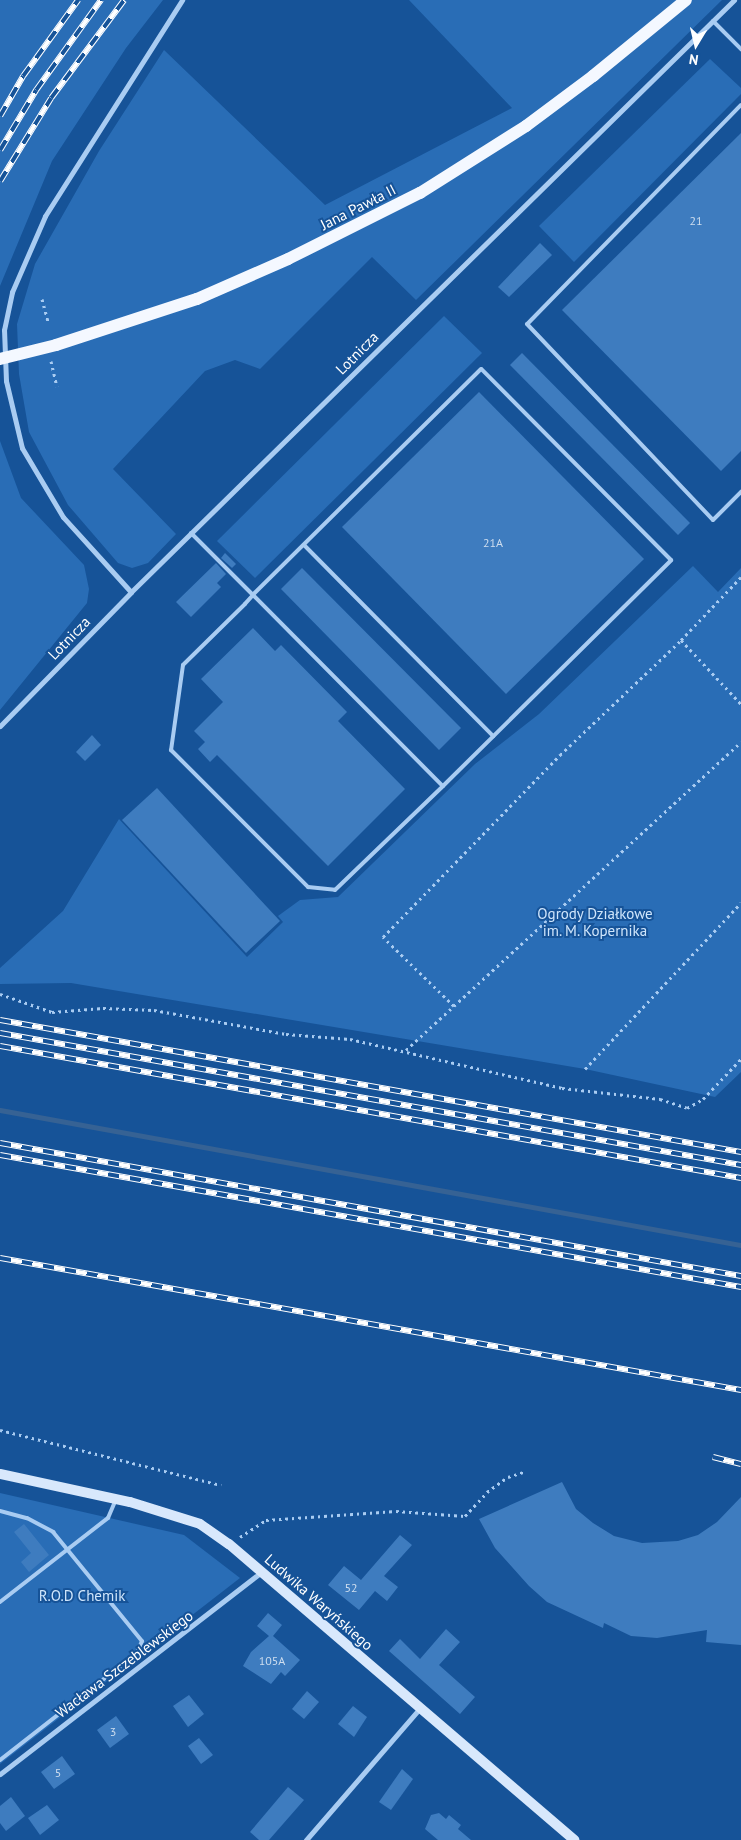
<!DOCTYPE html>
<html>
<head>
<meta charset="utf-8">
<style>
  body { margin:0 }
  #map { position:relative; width:741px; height:1840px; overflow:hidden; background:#165398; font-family:"PT Sans",sans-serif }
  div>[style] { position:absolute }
  .green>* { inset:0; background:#296db6 }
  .stream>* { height:5px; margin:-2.5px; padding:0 2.5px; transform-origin:2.5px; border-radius:2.5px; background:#366294 }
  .building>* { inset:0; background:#3e7cbf }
  .path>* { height:3px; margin-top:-1.5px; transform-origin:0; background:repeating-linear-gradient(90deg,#a9ccf2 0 2.5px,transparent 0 6.5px) }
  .lane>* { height:4px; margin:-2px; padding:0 2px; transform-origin:2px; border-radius:2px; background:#a9ccf2 }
  .street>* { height:5px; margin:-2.5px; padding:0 2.5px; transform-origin:2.5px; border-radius:2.5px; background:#a9ccf2 }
  .secondary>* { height:10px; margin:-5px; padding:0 5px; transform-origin:5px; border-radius:5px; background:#d8e8fc }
  .primary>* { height:12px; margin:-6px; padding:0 6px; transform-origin:6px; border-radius:6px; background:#f4f8ff }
  .rail>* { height:5.5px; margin-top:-2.75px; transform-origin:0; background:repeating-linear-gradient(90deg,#165398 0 11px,#fff 0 22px); box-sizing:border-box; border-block:1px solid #fff }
  .primary-bridge>* { height:12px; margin:-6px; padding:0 6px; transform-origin:6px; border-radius:6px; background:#f4f8ff }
  span { translate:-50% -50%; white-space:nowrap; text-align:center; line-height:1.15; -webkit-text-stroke:4px #165398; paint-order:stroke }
  .number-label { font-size:12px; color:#cfdeef }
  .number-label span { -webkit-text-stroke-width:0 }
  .street-label { font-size:15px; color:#fff }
  .park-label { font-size:15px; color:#d0e6fc }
  .north { position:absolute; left:671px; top:20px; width:50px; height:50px; -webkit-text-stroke:4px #165398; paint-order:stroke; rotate:189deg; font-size:14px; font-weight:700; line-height:20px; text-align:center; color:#fff }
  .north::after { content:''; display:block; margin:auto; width:18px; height:22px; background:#fff; clip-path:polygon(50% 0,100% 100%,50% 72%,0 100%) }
</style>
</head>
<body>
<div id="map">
  <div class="green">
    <div style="clip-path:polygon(0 0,163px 0,126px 48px,52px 161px,0 286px)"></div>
    <div style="clip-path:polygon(409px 0,722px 0,416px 300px,372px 257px,260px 369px,235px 360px,205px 371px,113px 469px,176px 534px,148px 563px,132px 568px,118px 563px,68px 505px,29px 432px,19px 374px,17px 324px,35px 264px,99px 151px,164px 50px,325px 205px,512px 108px)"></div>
    <div style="clip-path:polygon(710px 59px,741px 88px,741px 94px,574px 262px,539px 226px)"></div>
    <div style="clip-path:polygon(444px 316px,482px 353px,255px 578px,217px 541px)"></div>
    <div style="clip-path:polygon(0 441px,21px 498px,84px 565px,89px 589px,87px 603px,0 710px)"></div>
    <div style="clip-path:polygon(693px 566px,718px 592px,741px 568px,741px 1072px,715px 1097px,585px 1069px,71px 983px,0 984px,0 968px,63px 911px,119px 819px,247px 957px,283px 922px,278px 916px,300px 900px,338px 897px,475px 764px,539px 714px)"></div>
    <div style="clip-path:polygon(0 1493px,184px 1535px,240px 1578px,0 1764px)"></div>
  </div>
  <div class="stream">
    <div style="left:0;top:1110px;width:753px;rotate:10.33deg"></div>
  </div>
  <div class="building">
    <div style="clip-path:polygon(741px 133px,741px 451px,721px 471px,562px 310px)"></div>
    <div style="clip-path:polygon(540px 243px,552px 255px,509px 297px,498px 287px)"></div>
    <div style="clip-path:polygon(522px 353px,690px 523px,678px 535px,510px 365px)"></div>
    <div style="clip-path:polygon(479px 392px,644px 559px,506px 694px,342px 527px)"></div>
    <div style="clip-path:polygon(225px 553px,236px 564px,232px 568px,221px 558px)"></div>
    <div style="clip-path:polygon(216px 563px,226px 574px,217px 583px,221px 587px,191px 617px,176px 602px)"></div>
    <div style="clip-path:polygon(302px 568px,461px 728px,439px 750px,281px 589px)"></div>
    <div style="clip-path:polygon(253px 628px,275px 651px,281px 645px,347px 712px,338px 721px,405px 789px,328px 866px,217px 755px,210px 762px,198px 749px,205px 742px,194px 731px,223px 702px,201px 679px)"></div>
    <div style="clip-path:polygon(92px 735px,101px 745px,85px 761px,76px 752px)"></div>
    <div style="clip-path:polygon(157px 788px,280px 921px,246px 953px,122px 820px)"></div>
    <div style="clip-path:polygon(562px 1482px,576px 1509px,593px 1523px,614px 1536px,642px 1543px,678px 1541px,698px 1535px,717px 1522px,741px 1497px,741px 1645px,706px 1642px,707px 1630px,657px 1638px,631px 1636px,604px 1623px,603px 1628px,547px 1602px,529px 1586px,495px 1548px,479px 1519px)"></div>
    <div style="clip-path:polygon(24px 1524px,49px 1555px,29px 1572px,21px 1562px,31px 1553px,14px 1532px)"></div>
    <div style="clip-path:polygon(400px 1535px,412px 1545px,384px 1576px,398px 1587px,387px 1601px,375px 1591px,359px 1610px,328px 1585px,344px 1566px,361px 1580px)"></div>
    <div style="clip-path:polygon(268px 1613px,282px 1625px,273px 1636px,300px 1660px,285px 1676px,281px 1672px,271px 1684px,243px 1666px,251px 1652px,269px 1636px,257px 1626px)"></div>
    <div style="clip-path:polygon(446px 1629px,460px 1642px,439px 1665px,475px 1697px,460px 1714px,389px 1651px,400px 1639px,420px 1659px)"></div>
    <div style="clip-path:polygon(307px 1691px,319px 1702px,304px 1719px,292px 1709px)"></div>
    <div style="clip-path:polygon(189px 1695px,204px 1714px,188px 1727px,173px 1706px)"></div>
    <div style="clip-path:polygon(353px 1706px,367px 1717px,354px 1737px,338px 1724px)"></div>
    <div style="clip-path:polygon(116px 1716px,129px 1734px,110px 1748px,97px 1730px)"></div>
    <div style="clip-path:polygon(199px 1738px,213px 1755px,201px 1764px,188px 1746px)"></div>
    <div style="clip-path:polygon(62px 1756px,75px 1774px,54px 1789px,41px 1772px)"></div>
    <div style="clip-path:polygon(402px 1769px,413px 1779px,391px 1810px,379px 1802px)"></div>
    <div style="clip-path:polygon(288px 1787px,304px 1800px,269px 1840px,259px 1840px,250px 1832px)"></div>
    <div style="clip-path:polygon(11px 1797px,25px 1816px,6px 1831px,0 1823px,0 1806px)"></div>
    <div style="clip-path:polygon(47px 1805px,59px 1820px,40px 1835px,28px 1818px)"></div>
    <div style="clip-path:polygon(439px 1813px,446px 1819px,449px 1815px,461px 1825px,458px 1829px,471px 1840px,438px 1840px,425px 1829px,431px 1815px)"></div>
  </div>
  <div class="path">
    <div style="left:42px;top:299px;width:24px;rotate:75deg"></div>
    <div style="left:51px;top:361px;width:26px;rotate:77deg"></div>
    <div style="left:681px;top:640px;width:88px;rotate:46.8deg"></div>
    <div style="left:0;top:994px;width:55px;rotate:19.1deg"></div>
    <div style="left:52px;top:1012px;width:51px;rotate:-4.5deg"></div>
    <div style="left:103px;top:1008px;width:51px;rotate:2.2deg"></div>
    <div style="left:154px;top:1010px;width:134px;rotate:10.3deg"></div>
    <div style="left:286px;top:1034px;width:64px;rotate:4.5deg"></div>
    <div style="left:350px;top:1039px;width:218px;rotate:13deg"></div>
    <div style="left:562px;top:1088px;width:99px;rotate:6.4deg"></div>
    <div style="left:660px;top:1099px;width:28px;rotate:18deg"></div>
    <div style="left:687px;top:1108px;width:18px;rotate:-29deg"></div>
    <div style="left:703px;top:1099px;width:55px;rotate:-46.5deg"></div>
    <div style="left:454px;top:1006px;width:99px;rotate:-135.8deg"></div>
    <div style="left:383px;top:937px;width:254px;rotate:-45.8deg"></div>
    <div style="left:560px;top:755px;width:167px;rotate:-43.5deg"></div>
    <div style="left:681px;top:640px;width:87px;rotate:-46.4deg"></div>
    <div style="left:406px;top:1050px;width:455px;rotate:-42.6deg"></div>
    <div style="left:585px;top:1069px;width:228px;rotate:-46.8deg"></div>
    <div style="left:0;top:1430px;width:228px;rotate:14deg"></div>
    <div style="left:240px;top:1537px;width:31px;rotate:-33deg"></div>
    <div style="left:266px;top:1520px;width:130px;rotate:-4deg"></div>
    <div style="left:396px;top:1511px;width:69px;rotate:4.1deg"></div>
    <div style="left:465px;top:1516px;width:33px;rotate:-47deg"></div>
    <div style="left:487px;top:1492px;width:26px;rotate:-36deg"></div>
    <div style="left:508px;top:1477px;width:19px;rotate:-18deg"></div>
  </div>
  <div class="lane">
    <div style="left:713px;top:21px;width:40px;rotate:45deg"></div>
    <div style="left:741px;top:105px;width:306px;rotate:134.3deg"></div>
    <div style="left:527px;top:324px;width:270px;rotate:46.5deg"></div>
    <div style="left:713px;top:520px;width:40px;rotate:-45deg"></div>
    <div style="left:191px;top:533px;width:88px;rotate:45deg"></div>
    <div style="left:253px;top:595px;width:269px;rotate:45.2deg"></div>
    <div style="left:443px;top:786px;width:321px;rotate:-44.7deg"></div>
    <div style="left:671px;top:560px;width:269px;rotate:-134.8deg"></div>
    <div style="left:481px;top:369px;width:321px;rotate:135.3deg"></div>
    <div style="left:253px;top:595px;width:12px;rotate:132deg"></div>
    <div style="left:245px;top:604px;width:87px;rotate:135.5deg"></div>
    <div style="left:183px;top:665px;width:86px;rotate:98deg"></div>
    <div style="left:171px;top:750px;width:194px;rotate:45deg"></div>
    <div style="left:308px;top:887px;width:27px;rotate:6deg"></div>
    <div style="left:335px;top:890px;width:150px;rotate:-43.9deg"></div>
    <div style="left:304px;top:545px;width:269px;rotate:45.3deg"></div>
    <div style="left:0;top:1511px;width:28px;rotate:15deg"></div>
    <div style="left:27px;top:1518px;width:30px;rotate:28deg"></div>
    <div style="left:53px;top:1532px;width:141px;rotate:50.8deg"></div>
    <div style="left:142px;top:1641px;width:13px;rotate:113deg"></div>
    <div style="left:137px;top:1653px;width:174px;rotate:142deg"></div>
    <div style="left:0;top:1602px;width:137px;rotate:-37.9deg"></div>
    <div style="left:108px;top:1518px;width:21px;rotate:-67deg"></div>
  </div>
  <div class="street">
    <div style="left:131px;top:592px;width:101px;rotate:-132.2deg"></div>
    <div style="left:63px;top:517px;width:80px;rotate:-120.7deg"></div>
    <div style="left:22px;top:448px;width:69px;rotate:-103.4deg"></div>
    <div style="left:6px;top:381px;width:51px;rotate:-92.2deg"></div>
    <div style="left:4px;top:330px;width:39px;rotate:-78deg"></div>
    <div style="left:12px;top:292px;width:83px;rotate:-66.5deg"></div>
    <div style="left:45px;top:216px;width:256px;rotate:-57.6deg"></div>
    <div style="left:0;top:726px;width:187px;rotate:-45.6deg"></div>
    <div style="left:131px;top:592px;width:845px;rotate:-44.47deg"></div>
    <div style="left:0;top:1774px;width:330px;rotate:-37.7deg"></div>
    <div style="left:306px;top:1840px;width:174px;rotate:-49.2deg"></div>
  </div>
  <div class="secondary">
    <div style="left:0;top:1474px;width:133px;rotate:12.2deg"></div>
    <div style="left:130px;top:1502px;width:73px;rotate:17.4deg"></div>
    <div style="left:200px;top:1524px;width:35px;rotate:35deg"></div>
    <div style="left:229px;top:1544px;width:455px;rotate:40.6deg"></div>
  </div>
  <div class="primary">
    <div style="left:56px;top:345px;width:148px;rotate:-18.1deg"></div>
    <div style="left:197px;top:299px;width:99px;rotate:-23.7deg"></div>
    <div style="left:288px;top:259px;width:148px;rotate:-26.6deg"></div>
    <div style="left:420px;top:193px;width:125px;rotate:-32.3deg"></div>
    <div style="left:526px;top:126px;width:84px;rotate:-36.7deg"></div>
    <div style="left:593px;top:76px;width:120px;rotate:-39.3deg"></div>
  </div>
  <div class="rail">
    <div style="left:0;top:116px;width:46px;rotate:-60.1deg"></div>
    <div style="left:23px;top:76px;width:94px;rotate:-54.1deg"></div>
    <div style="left:0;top:150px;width:70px;rotate:-59deg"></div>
    <div style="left:36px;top:90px;width:111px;rotate:-54.2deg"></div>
    <div style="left:0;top:181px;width:97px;rotate:-58.4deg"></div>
    <div style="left:51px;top:98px;width:122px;rotate:-53.3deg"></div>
    <div style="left:0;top:1020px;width:753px;rotate:10.1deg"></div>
    <div style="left:0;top:1033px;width:753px;rotate:10.1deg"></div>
    <div style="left:0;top:1046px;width:753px;rotate:10.1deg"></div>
    <div style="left:0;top:1143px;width:753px;rotate:10.18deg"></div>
    <div style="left:0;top:1155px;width:753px;rotate:10.1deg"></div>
    <div style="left:0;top:1258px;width:753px;rotate:10.1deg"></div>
    <div style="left:713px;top:1457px;width:29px;rotate:14deg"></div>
  </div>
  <div class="primary-bridge">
    <div style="left:0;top:359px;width:58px;rotate:-14deg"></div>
  </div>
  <div class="number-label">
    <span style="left:696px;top:221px">21</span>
    <span style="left:493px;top:543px">21A</span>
    <span style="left:351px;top:1588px">52</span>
    <span style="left:272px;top:1661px">105A</span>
    <span style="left:113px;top:1732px">3</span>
    <span style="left:58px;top:1773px">5</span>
  </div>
  <div class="street-label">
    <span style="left:358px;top:207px;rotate:-27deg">Jana Pawła II</span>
    <span style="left:357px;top:353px;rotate:-45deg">Lotnicza</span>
    <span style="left:69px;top:638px;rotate:-46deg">Lotnicza</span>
    <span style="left:319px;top:1602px;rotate:41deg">Ludwika Waryńskiego</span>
    <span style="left:124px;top:1664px;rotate:-37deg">Wacława Szczeblewskiego</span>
  </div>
  <div class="park-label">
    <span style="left:595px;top:922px">Ogrody Działkowe<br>im. M. Kopernika</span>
    <span style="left:82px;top:1596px">R.O.D Chemik</span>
  </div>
  <div class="north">N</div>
</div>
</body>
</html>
